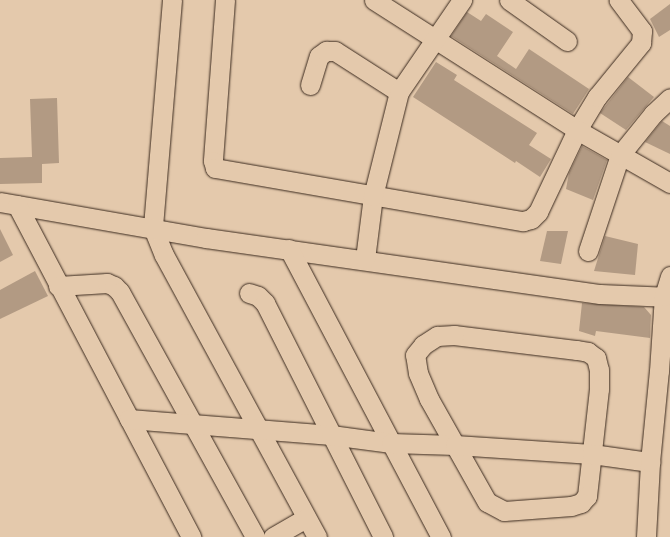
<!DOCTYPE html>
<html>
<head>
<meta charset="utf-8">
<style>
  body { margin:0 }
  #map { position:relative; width:670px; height:537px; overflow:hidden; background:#e4c9ac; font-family:"Patrick Hand",sans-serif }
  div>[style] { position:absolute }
  .building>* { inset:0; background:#b29a83 }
  .roads { filter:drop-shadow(0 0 1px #3b2a1e) drop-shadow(0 0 1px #3b2a1e) }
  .minor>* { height:19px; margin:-9.5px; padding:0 9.5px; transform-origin:9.5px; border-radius:9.5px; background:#e4c9ac }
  span { translate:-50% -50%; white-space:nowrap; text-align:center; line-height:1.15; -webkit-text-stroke:4px #e4c9ac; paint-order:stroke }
</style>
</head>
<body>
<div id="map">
  <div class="building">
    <div style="clip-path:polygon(670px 4px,670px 30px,659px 37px,650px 19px)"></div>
    <div style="clip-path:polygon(467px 12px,481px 21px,486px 14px,513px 32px,497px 56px,516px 69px,529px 49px,589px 89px,573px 114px,451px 36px)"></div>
    <div style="clip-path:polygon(436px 62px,457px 75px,454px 80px,537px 133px,529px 145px,551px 159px,540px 177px,516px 161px,515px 163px,413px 97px)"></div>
    <div style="clip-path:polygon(628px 77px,654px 97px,626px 130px,600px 113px)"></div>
    <div style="clip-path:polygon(57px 98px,59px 163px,42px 164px,42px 183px,0 184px,0 158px,32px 157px,30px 99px)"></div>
    <div style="clip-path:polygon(662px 121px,670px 126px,670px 154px,645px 142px)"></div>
    <div style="clip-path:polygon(582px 146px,607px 160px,593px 200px,566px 189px,569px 173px)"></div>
    <div style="clip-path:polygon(0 229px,13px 255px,0 262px)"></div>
    <div style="clip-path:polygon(547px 231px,568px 231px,561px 264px,540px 261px)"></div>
    <div style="clip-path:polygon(605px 236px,638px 244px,635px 275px,594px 271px)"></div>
    <div style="clip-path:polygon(35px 271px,48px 296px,0 319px,0 290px)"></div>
    <div style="clip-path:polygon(582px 303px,644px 307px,651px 315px,650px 338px,596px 331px,595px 336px,579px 331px)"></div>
  </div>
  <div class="roads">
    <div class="minor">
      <div style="left:172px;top:0;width:229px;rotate:94.8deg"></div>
      <div style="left:153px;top:228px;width:29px;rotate:68deg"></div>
      <div style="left:164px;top:255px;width:321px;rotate:61.5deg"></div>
      <div style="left:225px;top:0;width:161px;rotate:94.3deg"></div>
      <div style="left:213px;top:161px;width:7px;rotate:74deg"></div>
      <div style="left:215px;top:168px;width:313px;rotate:9.8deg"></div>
      <div style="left:523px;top:221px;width:8px;rotate:-14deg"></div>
      <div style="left:531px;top:219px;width:10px;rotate:-45deg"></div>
      <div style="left:538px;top:212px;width:91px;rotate:-64.6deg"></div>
      <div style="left:577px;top:130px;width:39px;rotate:-59deg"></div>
      <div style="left:597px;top:97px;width:70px;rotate:-50.8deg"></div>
      <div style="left:641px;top:43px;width:12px;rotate:-85deg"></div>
      <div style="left:642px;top:31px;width:39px;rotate:-127deg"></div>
      <div style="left:374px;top:0;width:241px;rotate:32.6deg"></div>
      <div style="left:577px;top:130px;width:107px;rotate:29.7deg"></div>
      <div style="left:509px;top:0;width:71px;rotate:35.3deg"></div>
      <div style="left:310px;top:85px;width:30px;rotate:-73deg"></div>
      <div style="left:319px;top:56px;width:9px;rotate:-36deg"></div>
      <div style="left:326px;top:51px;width:9px"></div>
      <div style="left:335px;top:51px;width:76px;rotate:32.6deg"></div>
      <div style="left:0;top:202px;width:209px;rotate:9.9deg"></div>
      <div style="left:206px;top:238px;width:398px;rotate:8.1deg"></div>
      <div style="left:600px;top:294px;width:70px;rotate:2.5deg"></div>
      <div style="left:17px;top:205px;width:375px;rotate:62.3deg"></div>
      <div style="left:289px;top:249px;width:326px;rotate:62.2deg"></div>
      <div style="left:588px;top:251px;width:101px;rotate:-71.6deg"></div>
      <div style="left:620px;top:155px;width:53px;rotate:-51.2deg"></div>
      <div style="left:653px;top:114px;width:23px;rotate:-43deg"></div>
      <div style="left:365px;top:259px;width:64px;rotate:-82.8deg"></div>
      <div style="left:373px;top:196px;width:107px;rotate:-76deg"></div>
      <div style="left:399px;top:92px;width:112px;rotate:-55.6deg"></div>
      <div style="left:58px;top:286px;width:49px;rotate:-3.5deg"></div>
      <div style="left:107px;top:283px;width:8px;rotate:23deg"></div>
      <div style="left:114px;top:286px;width:8px;rotate:45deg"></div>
      <div style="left:120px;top:292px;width:280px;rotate:61.1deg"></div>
      <div style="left:249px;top:293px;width:9px;rotate:18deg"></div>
      <div style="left:258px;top:296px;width:10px;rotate:45deg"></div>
      <div style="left:265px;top:303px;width:262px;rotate:63.2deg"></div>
      <div style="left:454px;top:335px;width:124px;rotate:7deg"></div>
      <div style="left:577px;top:350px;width:11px;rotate:10deg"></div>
      <div style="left:588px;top:352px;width:10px;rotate:37deg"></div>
      <div style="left:596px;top:358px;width:12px;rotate:76deg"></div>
      <div style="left:599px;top:370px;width:19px;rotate:90deg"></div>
      <div style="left:599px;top:389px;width:108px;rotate:96.4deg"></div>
      <div style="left:587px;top:496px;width:9px;rotate:131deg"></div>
      <div style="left:581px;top:503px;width:10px;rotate:163deg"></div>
      <div style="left:571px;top:506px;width:67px;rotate:175.7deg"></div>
      <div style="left:504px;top:511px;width:19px;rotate:-152deg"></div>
      <div style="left:487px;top:502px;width:118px;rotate:-119.4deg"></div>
      <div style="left:429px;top:399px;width:28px;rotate:-113deg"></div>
      <div style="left:418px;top:373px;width:18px;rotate:-99deg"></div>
      <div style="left:415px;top:355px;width:13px;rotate:-51deg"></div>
      <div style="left:423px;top:345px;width:17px;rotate:-33deg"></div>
      <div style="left:437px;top:336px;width:17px;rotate:-3deg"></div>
      <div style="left:129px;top:419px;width:203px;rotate:4.5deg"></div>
      <div style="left:331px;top:435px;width:61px;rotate:7.6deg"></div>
      <div style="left:391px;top:443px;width:64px;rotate:1.8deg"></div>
      <div style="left:455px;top:445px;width:137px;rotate:3.8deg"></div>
      <div style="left:592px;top:454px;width:59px;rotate:7.9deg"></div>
      <div style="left:273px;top:537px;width:38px;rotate:-30deg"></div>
      <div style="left:646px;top:537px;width:75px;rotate:-86.9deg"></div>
      <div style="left:650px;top:462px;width:91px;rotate:-84.4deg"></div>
      <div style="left:659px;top:371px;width:75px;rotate:-86.2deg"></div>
      <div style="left:664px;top:296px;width:21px;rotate:-73deg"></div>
    </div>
  </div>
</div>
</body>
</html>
